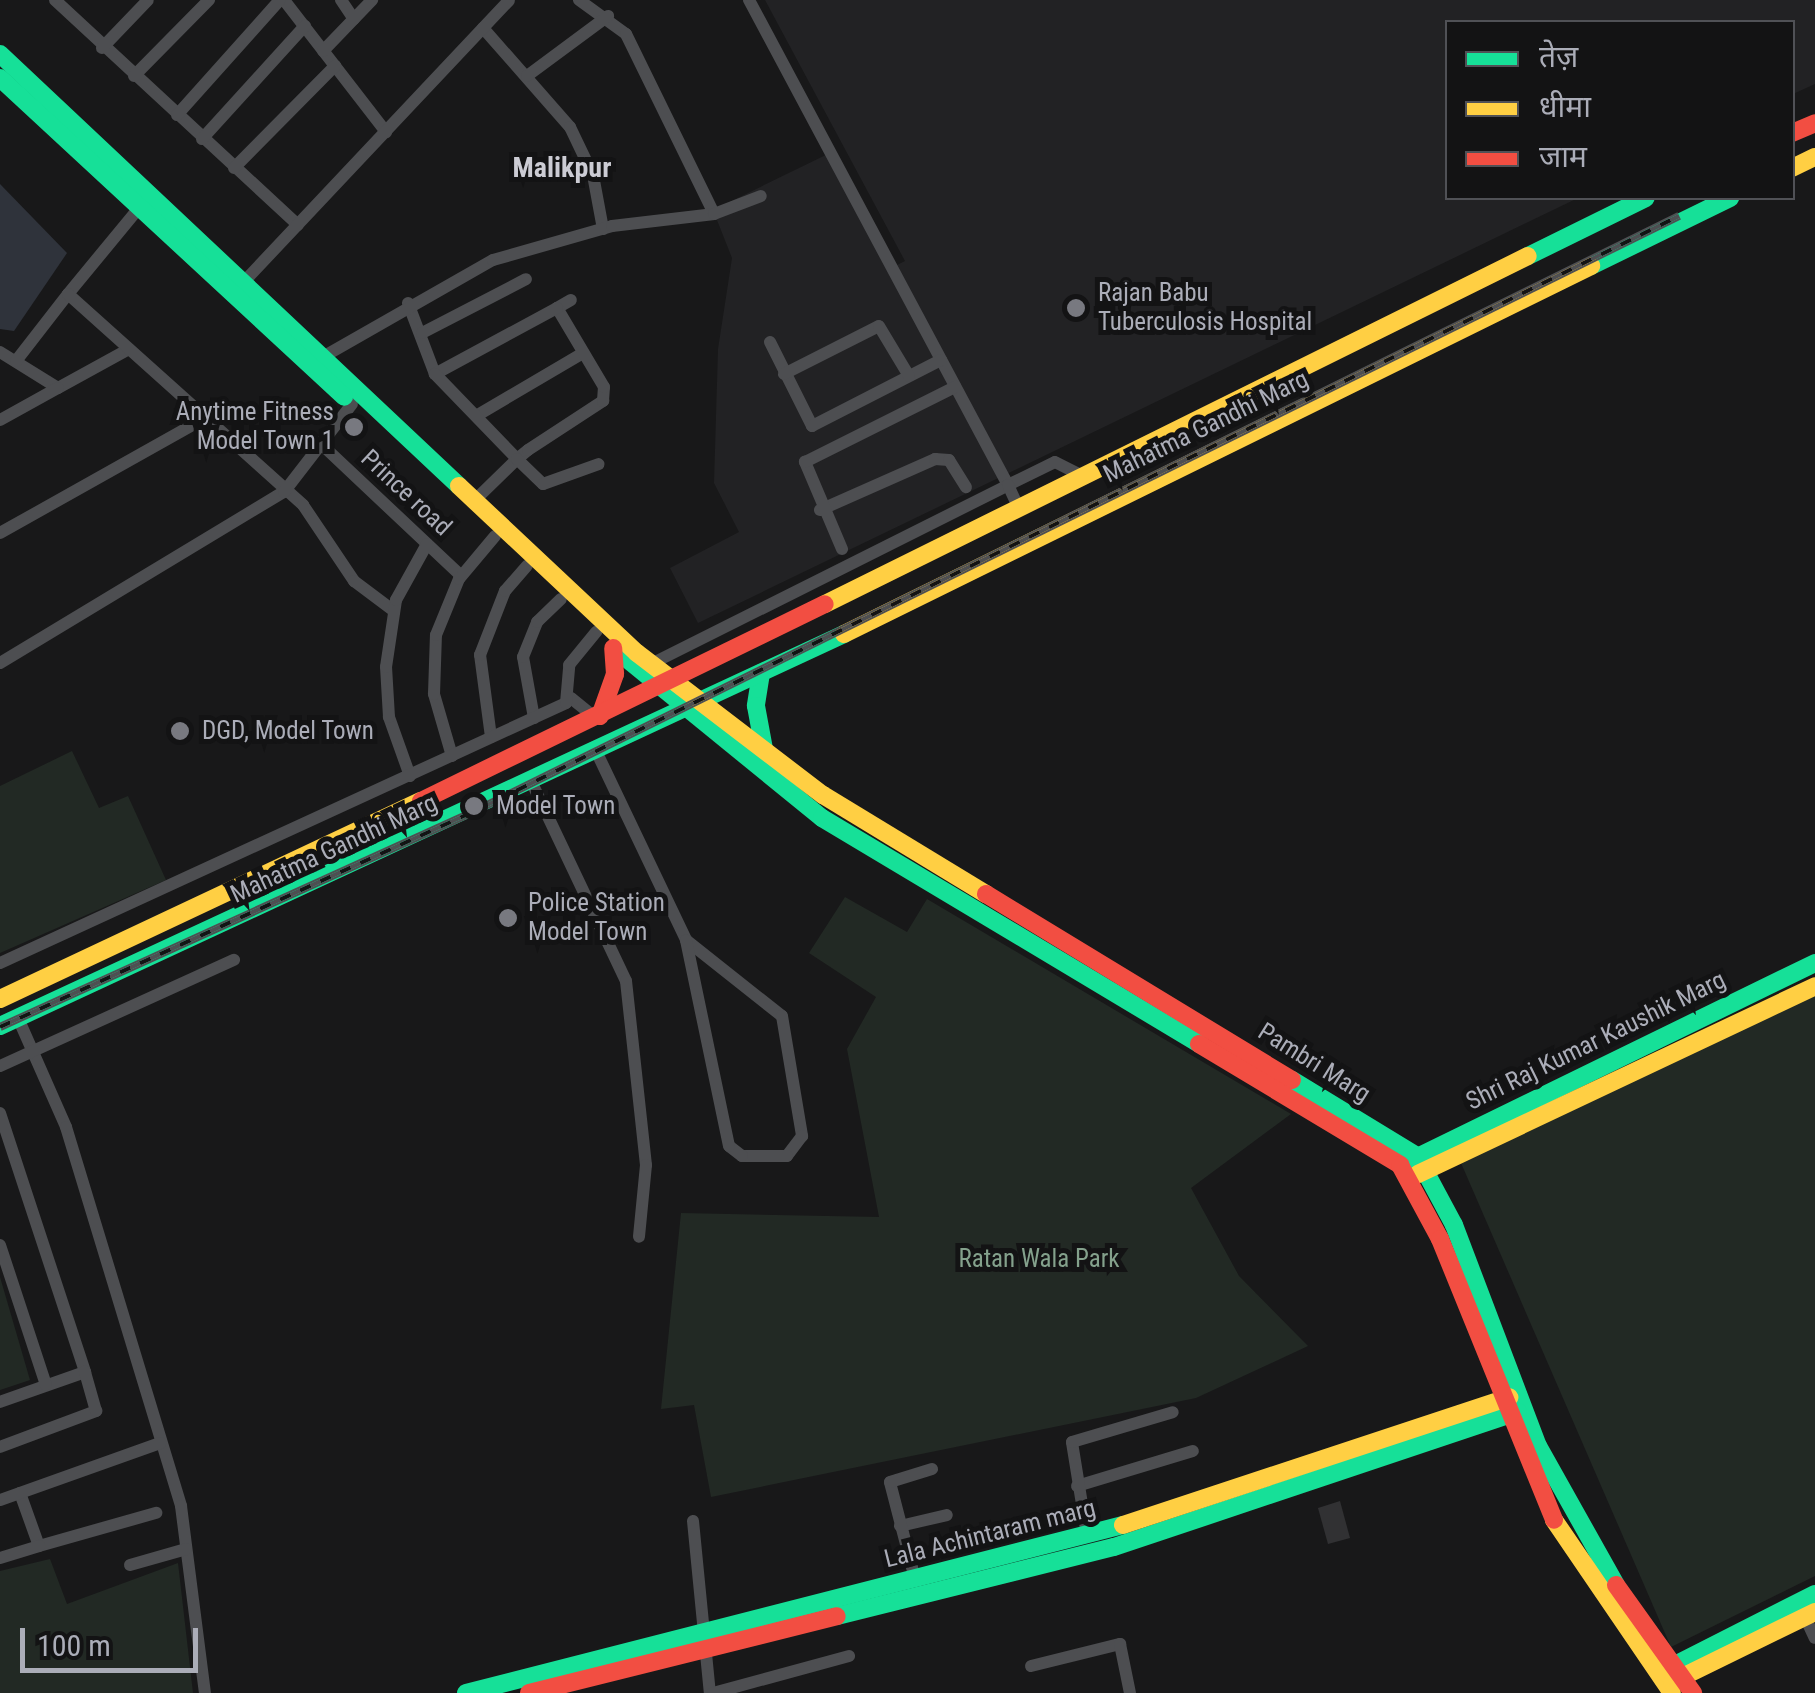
<!DOCTYPE html>
<html>
<head>
<meta charset="utf-8">
<style>
  body { margin:0 }
  #map { position:relative; width:1815px; height:1693px; overflow:hidden; background:#181819; font-family:"Roboto Condensed","Noto Sans Devanagari",sans-serif }
  div>[style] { position:absolute }
  .built>* { inset:0; background:#222224 }
  .green>* { inset:0; background:#222924 }
  .water>* { inset:0; background:#2f333b }
  .building>* { inset:0; background:#313133 }
  .street>* { height:12px; margin:-6px; padding:0 6px; transform-origin:6px; border-radius:6px; background:#4d4e51 }
  .fast>* { height:18px; margin:-9px; padding:0 9px; transform-origin:9px; border-radius:9px; background:#16e098 }
  .slow>* { height:18px; margin:-9px; padding:0 9px; transform-origin:9px; border-radius:9px; background:#ffcf43 }
  .jam>* { height:18px; margin:-9px; padding:0 9px; transform-origin:9px; border-radius:9px; background:#f24e42 }
  .rail>* { height:8px; margin-top:-4px; transform-origin:0; background:repeating-linear-gradient(90deg,#131314 0 11px,#4e4f52 0 22px); box-sizing:border-box; border-block:2px solid #4e4f52 }
  .dots>* { width:28px; height:28px; translate:-50% -50%; box-sizing:border-box; border:5px solid #131314; border-radius:50% }
  span { translate:-50% -50%; white-space:nowrap; text-align:center; line-height:1.15; -webkit-text-stroke:10px #131314; paint-order:stroke }
  .poi-label { font-size:25px; color:#abadb8 }
  .left { translate:0 -50%; text-align:left }
  .right { translate:-100% -50%; text-align:right }
  .street-label { font-size:25px; color:#abadb8 }
  .park-label { font-size:25px; color:#84a18c }
  .neighbourhood-label { font-size:28px; color:#ccccd4; font-weight:700 }
  .legend { position:absolute; left:1445px; top:20px; width:350px; height:180px; box-sizing:border-box; background:#131314; border:2px solid #505156; margin:0; padding:12px 18px; list-style:none; font-size:30px; color:#abadb8 }
  .legend li { display:flex; align-items:center; gap:20px; height:50px }
  .legend b { width:50px; border:2px solid #505156 }
  .scale { position:absolute; left:20px; top:1628px; width:178px; height:45px; box-sizing:border-box; border:5px solid #abadb8; border-top:0; padding-left:12px; font-size:30px; line-height:35px; white-space:nowrap; color:#abadb8; -webkit-text-stroke:8px #131314; paint-order:stroke }
</style>
</head>
<body>
<div id="map">
  <div class="built">
    <div style="clip-path:polygon(765px 0,1815px 0,1815px 84px,1793px 94px,1792px 22px,1448px 22px,1448px 198px,1578px 198px,698px 623px,670px 568px,739px 532px,714px 483px,718px 349px,732px 258px,713px 210px,832px 152px,891px 268px,905px 261px)"></div>
  </div>
  <div class="green">
    <div style="clip-path:polygon(72px 751px,99px 808px,128px 796px,166px 880px,0 953px,0 786px)"></div>
    <div style="clip-path:polygon(845px 897px,907px 932px,927px 899px,1291px 1114px,1191px 1188px,1239px 1276px,1308px 1346px,1196px 1398px,711px 1497px,694px 1405px,661px 1409px,681px 1213px,879px 1217px,847px 1049px,876px 997px,809px 953px)"></div>
    <div style="clip-path:polygon(1815px 987px,1815px 1576px,1671px 1647px,1458px 1156px)"></div>
    <div style="clip-path:polygon(0 1277px,30px 1380px,0 1390px)"></div>
    <div style="clip-path:polygon(50px 1559px,67px 1604px,178px 1563px,193px 1693px,0 1693px,0 1571px)"></div>
  </div>
  <div class="water">
    <div style="clip-path:polygon(0 184px,67px 253px,14px 331px,0 329px)"></div>
  </div>
  <div class="building">
    <div style="clip-path:polygon(1340px 1501px,1350px 1538px,1328px 1544px,1318px 1508px)"></div>
  </div>
  <div class="street">
    <div style="left:55px;top:0;width:331px;rotate:42.8deg"></div>
    <div style="left:284px;top:0;width:167px;rotate:52.3deg"></div>
    <div style="left:341px;top:0;width:23px;rotate:56deg"></div>
    <div style="left:579px;top:0;width:58px;rotate:35.9deg"></div>
    <div style="left:626px;top:34px;width:200px;rotate:63.9deg"></div>
    <div style="left:749px;top:0;width:550px;rotate:61.9deg"></div>
    <div style="left:1008px;top:485px;width:52px;rotate:-26.1deg"></div>
    <div style="left:1055px;top:462px;width:34px;rotate:27deg"></div>
    <div style="left:483px;top:28px;width:132px;rotate:48.7deg"></div>
    <div style="left:570px;top:127px;width:53px;rotate:64.4deg"></div>
    <div style="left:593px;top:175px;width:55px;rotate:79.5deg"></div>
    <div style="left:102px;top:48px;width:66px;rotate:-46.2deg"></div>
    <div style="left:323px;top:51px;width:71px;rotate:-46.1deg"></div>
    <div style="left:134px;top:76px;width:107px;rotate:-45.4deg"></div>
    <div style="left:527px;top:76px;width:101px;rotate:-36.5deg"></div>
    <div style="left:177px;top:115px;width:154px;rotate:-48.2deg"></div>
    <div style="left:202px;top:139px;width:153px;rotate:-47.7deg"></div>
    <div style="left:234px;top:168px;width:144px;rotate:-45.3deg"></div>
    <div style="left:238px;top:288px;width:395px;rotate:-46.7deg"></div>
    <div style="left:68px;top:294px;width:118px;rotate:-50.5deg"></div>
    <div style="left:408px;top:303px;width:76px;rotate:69.2deg"></div>
    <div style="left:557px;top:308px;width:16px;rotate:-30deg"></div>
    <div style="left:422px;top:333px;width:117px;rotate:-27.4deg"></div>
    <div style="left:770px;top:342px;width:94px;rotate:63.4deg"></div>
    <div style="left:812px;top:426px;width:145px;rotate:-27.1deg"></div>
    <div style="left:0;top:352px;width:68px;rotate:31.8deg"></div>
    <div style="left:58px;top:388px;width:81px;rotate:-28.8deg"></div>
    <div style="left:321px;top:358px;width:198px;rotate:-29.7deg"></div>
    <div style="left:493px;top:260px;width:124px;rotate:-15.9deg"></div>
    <div style="left:612px;top:226px;width:103px;rotate:-6.7deg"></div>
    <div style="left:714px;top:214px;width:50px;rotate:-21deg"></div>
    <div style="left:16px;top:361px;width:85px;rotate:-52.2deg"></div>
    <div style="left:68px;top:294px;width:316px;rotate:41.9deg"></div>
    <div style="left:303px;top:505px;width:92px;rotate:56.1deg"></div>
    <div style="left:354px;top:581px;width:50px;rotate:36.9deg"></div>
    <div style="left:784px;top:374px;width:106px;rotate:-26.8deg"></div>
    <div style="left:879px;top:326px;width:58px;rotate:59deg"></div>
    <div style="left:476px;top:416px;width:124px;rotate:-30.5deg"></div>
    <div style="left:0;top:420px;width:66px;rotate:-28.9deg"></div>
    <div style="left:319px;top:442px;width:195px;rotate:43.3deg"></div>
    <div style="left:473px;top:502px;width:62px;rotate:-44.3deg"></div>
    <div style="left:517px;top:459px;width:14px;rotate:-39deg"></div>
    <div style="left:528px;top:450px;width:90px;rotate:-33.2deg"></div>
    <div style="left:603px;top:401px;width:14px;rotate:-86deg"></div>
    <div style="left:604px;top:387px;width:92px;rotate:-120.7deg"></div>
    <div style="left:557px;top:308px;width:139px;rotate:151.6deg"></div>
    <div style="left:435px;top:374px;width:118px;rotate:46deg"></div>
    <div style="left:517px;top:459px;width:36px;rotate:44deg"></div>
    <div style="left:543px;top:484px;width:59px;rotate:-19.7deg"></div>
    <div style="left:820px;top:510px;width:126px;rotate:-23.9deg"></div>
    <div style="left:935px;top:459px;width:14px;rotate:4deg"></div>
    <div style="left:949px;top:460px;width:32px;rotate:58deg"></div>
    <div style="left:0;top:533px;width:233px;rotate:-29.3deg"></div>
    <div style="left:842px;top:549px;width:95px;rotate:-113deg"></div>
    <div style="left:805px;top:462px;width:168px;rotate:-26.6deg"></div>
    <div style="left:0;top:663px;width:332px;rotate:-31.1deg"></div>
    <div style="left:284px;top:492px;width:111px;rotate:-52.3deg"></div>
    <div style="left:651px;top:664px;width:399px;rotate:-26.6deg"></div>
    <div style="left:1008px;top:485px;width:26px;rotate:65deg"></div>
    <div style="left:571px;top:698px;width:32px;rotate:39deg"></div>
    <div style="left:534px;top:718px;width:62px;rotate:-100.2deg"></div>
    <div style="left:523px;top:657px;width:38px;rotate:-68deg"></div>
    <div style="left:537px;top:622px;width:33px;rotate:-44deg"></div>
    <div style="left:491px;top:737px;width:83px;rotate:-97.6deg"></div>
    <div style="left:480px;top:655px;width:69px;rotate:-68.7deg"></div>
    <div style="left:505px;top:591px;width:33px;rotate:-49deg"></div>
    <div style="left:597px;top:753px;width:207px;rotate:64.5deg"></div>
    <div style="left:686px;top:940px;width:122px;rotate:38.4deg"></div>
    <div style="left:782px;top:1016px;width:122px;rotate:80.5deg"></div>
    <div style="left:802px;top:1136px;width:25px;rotate:127deg"></div>
    <div style="left:787px;top:1156px;width:45px;rotate:180deg"></div>
    <div style="left:742px;top:1156px;width:16px;rotate:-142deg"></div>
    <div style="left:729px;top:1146px;width:210px;rotate:-101.8deg"></div>
    <div style="left:452px;top:756px;width:65px;rotate:-106.2deg"></div>
    <div style="left:434px;top:694px;width:59px;rotate:-88.1deg"></div>
    <div style="left:436px;top:635px;width:61px;rotate:-67.7deg"></div>
    <div style="left:459px;top:579px;width:56px;rotate:-50.1deg"></div>
    <div style="left:410px;top:776px;width:63px;rotate:-109.6deg"></div>
    <div style="left:389px;top:717px;width:50px;rotate:-93.4deg"></div>
    <div style="left:386px;top:667px;width:68px;rotate:-81.5deg"></div>
    <div style="left:396px;top:600px;width:64px;rotate:-61deg"></div>
    <div style="left:532px;top:783px;width:219px;rotate:64.6deg"></div>
    <div style="left:626px;top:981px;width:185px;rotate:83.8deg"></div>
    <div style="left:646px;top:1165px;width:72px;rotate:95.6deg"></div>
    <div style="left:0;top:963px;width:623px;rotate:-24.67deg"></div>
    <div style="left:566px;top:703px;width:38px;rotate:-85deg"></div>
    <div style="left:569px;top:665px;width:43px;rotate:-50.7deg"></div>
    <div style="left:18px;top:1018px;width:119px;rotate:66.2deg"></div>
    <div style="left:66px;top:1127px;width:396px;rotate:73.1deg"></div>
    <div style="left:181px;top:1506px;width:189px;rotate:82.7deg"></div>
    <div style="left:0;top:1066px;width:257px;rotate:-24.4deg"></div>
    <div style="left:0;top:1113px;width:273px;rotate:71.8deg"></div>
    <div style="left:85px;top:1372px;width:90px;rotate:160.6deg"></div>
    <div style="left:0;top:1245px;width:147px;rotate:71.8deg"></div>
    <div style="left:0;top:1447px;width:103px;rotate:-20.6deg"></div>
    <div style="left:96px;top:1411px;width:41px;rotate:-105.8deg"></div>
    <div style="left:1077px;top:1486px;width:121px;rotate:-16.8deg"></div>
    <div style="left:20px;top:1493px;width:56px;rotate:70.3deg"></div>
    <div style="left:39px;top:1546px;width:122px;rotate:-15.8deg"></div>
    <div style="left:0;top:1500px;width:170px;rotate:-19.6deg"></div>
    <div style="left:693px;top:1521px;width:173px;rotate:84.4deg"></div>
    <div style="left:900px;top:1526px;width:48px;rotate:-13.2deg"></div>
    <div style="left:1087px;top:1535px;width:94px;rotate:-99.2deg"></div>
    <div style="left:1072px;top:1442px;width:105px;rotate:-16.5deg"></div>
    <div style="left:0;top:1558px;width:41px;rotate:-17.1deg"></div>
    <div style="left:130px;top:1565px;width:58px;rotate:-15.9deg"></div>
    <div style="left:915px;top:1579px;width:100px;rotate:-104.5deg"></div>
    <div style="left:890px;top:1482px;width:44px;rotate:-17.2deg"></div>
    <div style="left:1805px;top:1617px;width:23px;rotate:65deg"></div>
    <div style="left:1031px;top:1666px;width:92px;rotate:-13.9deg"></div>
    <div style="left:1120px;top:1644px;width:50px;rotate:78.5deg"></div>
    <div style="left:713px;top:1693px;width:141px;rotate:-15.2deg"></div>
  </div>
  <div class="fast">
    <div style="left:0;top:54px;width:630px;rotate:43.26deg"></div>
    <div style="left:0;top:78px;width:469px;rotate:42.8deg"></div>
    <div style="left:1528px;top:256px;width:131px;rotate:-26.2deg"></div>
    <div style="left:1591px;top:266px;width:155px;rotate:-26.1deg"></div>
    <div style="left:616px;top:650px;width:266px;rotate:39.2deg"></div>
    <div style="left:822px;top:818px;width:440px;rotate:30.9deg"></div>
    <div style="left:761px;top:673px;width:33px;rotate:99deg"></div>
    <div style="left:756px;top:706px;width:44px;rotate:79.5deg"></div>
    <div style="left:0;top:1026px;width:931px;rotate:-24.91deg"></div>
    <div style="left:1292px;top:1080px;width:146px;rotate:31.3deg"></div>
    <div style="left:1417px;top:1156px;width:78px;rotate:61.8deg"></div>
    <div style="left:1454px;top:1225px;width:236px;rotate:69.2deg"></div>
    <div style="left:1538px;top:1446px;width:159px;rotate:60.7deg"></div>
    <div style="left:1407px;top:1162px;width:454px;rotate:-26deg"></div>
    <div style="left:837px;top:1616px;width:285px;rotate:-14deg"></div>
    <div style="left:1114px;top:1547px;width:426px;rotate:-18.5deg"></div>
    <div style="left:1665px;top:1670px;width:168px;rotate:-26.9deg"></div>
    <div style="left:466px;top:1693px;width:678px;rotate:-14.34deg"></div>
  </div>
  <div class="slow">
    <div style="left:1792px;top:168px;width:25px;rotate:-26deg"></div>
    <div style="left:459px;top:486px;width:244px;rotate:43.2deg"></div>
    <div style="left:637px;top:653px;width:234px;rotate:37.4deg"></div>
    <div style="left:823px;top:795px;width:191px;rotate:31.3deg"></div>
    <div style="left:825px;top:604px;width:784px;rotate:-26.34deg"></div>
    <div style="left:844px;top:634px;width:833px;rotate:-26.23deg"></div>
    <div style="left:0;top:999px;width:465px;rotate:-25.2deg"></div>
    <div style="left:1418px;top:1174px;width:439px;rotate:-25.3deg"></div>
    <div style="left:1554px;top:1520px;width:209px;rotate:55.7deg"></div>
    <div style="left:1123px;top:1525px;width:407px;rotate:-18.3deg"></div>
    <div style="left:1672px;top:1682px;width:159px;rotate:-26.1deg"></div>
  </div>
  <div class="jam">
    <div style="left:1792px;top:133px;width:25px;rotate:-23deg"></div>
    <div style="left:600px;top:716px;width:45px;rotate:-70.3deg"></div>
    <div style="left:615px;top:674px;width:26px;rotate:-94deg"></div>
    <div style="left:421px;top:801px;width:449px;rotate:-26deg"></div>
    <div style="left:986px;top:894px;width:358px;rotate:31.3deg"></div>
    <div style="left:1199px;top:1044px;width:235px;rotate:31deg"></div>
    <div style="left:1400px;top:1165px;width:84px;rotate:61.6deg"></div>
    <div style="left:1440px;top:1239px;width:303px;rotate:67.9deg"></div>
    <div style="left:1616px;top:1585px;width:133px;rotate:54.5deg"></div>
    <div style="left:529px;top:1693px;width:317px;rotate:-14deg"></div>
  </div>
  <div class="rail">
    <div style="left:0;top:1027px;width:524px;rotate:-24.46deg"></div>
    <div style="left:477px;top:810px;width:1341px;rotate:-26.3deg"></div>
  </div>
  <div class="dots">
    <div style="left:1076px;top:308px;background:#787980"></div>
    <div style="left:354px;top:427px;background:#787980"></div>
    <div style="left:180px;top:731px;background:#787980"></div>
    <div style="left:474px;top:806px;background:#787980"></div>
    <div style="left:508px;top:918px;background:#787980"></div>
  </div>
  <div class="poi-label">
    <span class="left" style="left:1098px;top:308px">Rajan Babu<br>Tuberculosis Hospital</span>
    <span class="right" style="left:334px;top:427px">Anytime Fitness<br>Model Town 1</span>
    <span class="left" style="left:202px;top:731px">DGD, Model Town</span>
    <span class="left" style="left:496px;top:806px">Model Town</span>
    <span class="left" style="left:528px;top:918px">Police Station<br>Model Town</span>
  </div>
  <div class="street-label">
    <span style="left:1206px;top:427px;rotate:-26deg">Mahatma Gandhi Marg</span>
    <span style="left:406px;top:493px;rotate:43deg">Prince road</span>
    <span style="left:334px;top:849px;rotate:-25deg">Mahatma Gandhi Marg</span>
    <span style="left:1596px;top:1041px;rotate:-26deg">Shri Raj Kumar Kaushik Marg</span>
    <span style="left:1314px;top:1063px;rotate:32deg">Pambri Marg</span>
    <span style="left:990px;top:1534px;rotate:-14deg">Lala Achintaram marg</span>
  </div>
  <div class="park-label">
    <span style="left:1039px;top:1259px">Ratan Wala Park</span>
  </div>
  <div class="neighbourhood-label">
    <span style="left:562px;top:168px">Malikpur</span>
  </div>
  <ul class="legend">
  <li><b style="height:12px;background:#16e098"></b>तेज़</li>
  <li><b style="height:12px;background:#ffcf43"></b>धीमा</li>
  <li><b style="height:12px;background:#f24e42"></b>जाम</li>
  </ul>
  <div class="scale">100 m</div>
</div>
</body>
</html>
